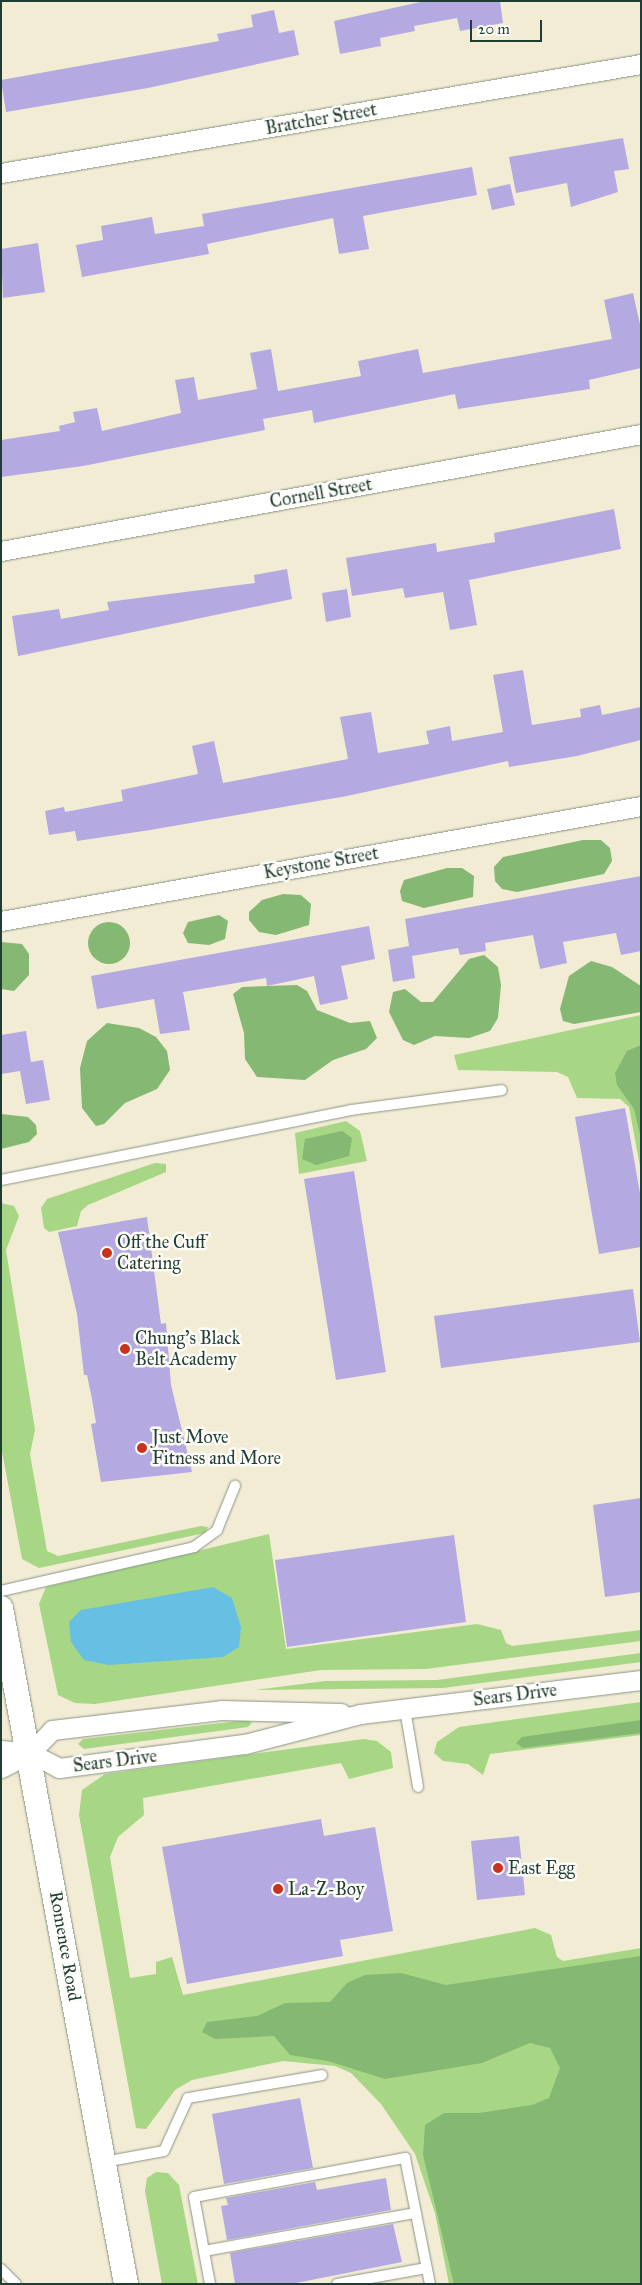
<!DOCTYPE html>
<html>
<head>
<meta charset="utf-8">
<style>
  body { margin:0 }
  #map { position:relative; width:642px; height:2285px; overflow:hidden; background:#f2ecd5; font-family:"IM FELL Great Primer",serif }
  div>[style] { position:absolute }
  .green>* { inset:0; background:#a7d785 }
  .forest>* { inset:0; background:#85b872 }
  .round { border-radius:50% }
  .water>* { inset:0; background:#66c0e4 }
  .building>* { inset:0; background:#b4a9e1 }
  .roads { filter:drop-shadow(0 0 1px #889484) drop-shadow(0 0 1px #889484) }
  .service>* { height:10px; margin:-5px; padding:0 5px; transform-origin:5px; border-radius:5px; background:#fff }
  .minor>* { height:19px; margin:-9.5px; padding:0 9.5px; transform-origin:9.5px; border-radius:9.5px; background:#fff }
  .tertiary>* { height:24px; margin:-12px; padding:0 12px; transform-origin:12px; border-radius:12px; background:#fff }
  .dots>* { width:14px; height:14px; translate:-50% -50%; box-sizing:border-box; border:2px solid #fdfcf7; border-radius:50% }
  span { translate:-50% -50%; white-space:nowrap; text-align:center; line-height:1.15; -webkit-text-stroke:5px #fdfcf7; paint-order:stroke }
  .street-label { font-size:18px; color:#1f3d34 }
  .poi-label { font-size:18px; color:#1f3d34 }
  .left { translate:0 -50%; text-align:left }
  .frame { position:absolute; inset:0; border:2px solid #1f3d34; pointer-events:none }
  .scale { position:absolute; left:470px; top:20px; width:72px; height:22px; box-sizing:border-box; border:2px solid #1f3d34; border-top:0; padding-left:6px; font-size:15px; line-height:18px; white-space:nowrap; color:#1f3d34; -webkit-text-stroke:4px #fdfcf7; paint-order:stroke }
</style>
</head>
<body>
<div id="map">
  <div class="green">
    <div style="clip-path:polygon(641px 1015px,641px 1172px,629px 1107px,620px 1099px,577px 1098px,568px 1077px,557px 1072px,458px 1070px,454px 1055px)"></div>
    <div style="clip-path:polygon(346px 1121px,360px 1131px,367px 1161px,299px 1174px,295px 1133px)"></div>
    <div style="clip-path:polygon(155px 1163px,166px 1164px,166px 1172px,88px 1205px,81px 1211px,77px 1226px,49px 1232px,44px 1228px,41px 1208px,47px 1199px)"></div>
    <div style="clip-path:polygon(1px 1203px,14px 1206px,19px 1216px,6px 1250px,35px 1430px,30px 1454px,47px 1551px,58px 1556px,201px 1526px,208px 1527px,205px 1533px,39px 1568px,22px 1559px,1px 1446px)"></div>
    <div style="clip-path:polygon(269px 1534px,286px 1649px,477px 1624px,501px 1630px,506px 1643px,512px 1646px,641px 1630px,641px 1641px,426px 1669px,321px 1670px,95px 1704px,75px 1703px,58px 1695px,39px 1604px,46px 1587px)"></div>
    <div style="clip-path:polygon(641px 1653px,641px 1662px,443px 1688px,255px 1690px,325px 1681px,437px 1680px)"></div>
    <div style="clip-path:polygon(641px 1702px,641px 1735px,490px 1754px,483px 1775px,468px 1764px,443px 1761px,434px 1753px,437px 1742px,459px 1727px)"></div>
    <div style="clip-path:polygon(246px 1720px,252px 1723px,248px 1727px,84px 1749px,78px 1744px,83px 1739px)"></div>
    <div style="clip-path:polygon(364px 1739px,377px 1741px,391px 1752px,393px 1768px,349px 1779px,341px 1763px,143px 1798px,144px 1815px,118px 1837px,110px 1857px,130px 1978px,156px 1974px,156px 1962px,172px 1957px,183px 1995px,535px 1928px,551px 1935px,557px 1957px,563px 1961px,641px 1948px,641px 2284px,449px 2284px,435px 2213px,415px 2154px,381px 2104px,351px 2073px,335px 2066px,283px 2061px,192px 2080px,175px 2090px,146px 2129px,136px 2128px,79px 1815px,82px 1790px,105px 1774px)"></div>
    <div style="clip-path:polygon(156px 2172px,168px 2173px,179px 2185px,198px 2284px,162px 2284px,145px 2191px,147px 2178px)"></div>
  </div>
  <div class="forest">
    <div style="clip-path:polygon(583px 840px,601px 840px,610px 848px,612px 861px,604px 874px,517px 892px,502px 889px,495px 881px,494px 867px,503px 857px)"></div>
    <div style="clip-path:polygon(447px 868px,462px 868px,474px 876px,473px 897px,424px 908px,402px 901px,400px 891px,404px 880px)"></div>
    <div style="clip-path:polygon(283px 894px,301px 895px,311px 904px,309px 925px,276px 935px,259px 932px,249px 920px,249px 912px,262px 900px)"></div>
    <div style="clip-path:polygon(219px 915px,228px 921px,225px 939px,209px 945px,188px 943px,183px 933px,188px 922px)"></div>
    <div class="round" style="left:88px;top:922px;width:42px;height:42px"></div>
    <div style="clip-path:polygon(1px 942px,22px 944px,29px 954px,29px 975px,14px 991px,1px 989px)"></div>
    <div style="clip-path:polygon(484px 955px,498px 967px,501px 985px,498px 1018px,490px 1031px,469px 1038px,435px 1036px,414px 1045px,403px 1040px,389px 1012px,393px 992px,405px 989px,421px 1002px,433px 1002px,469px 959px)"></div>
    <div style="clip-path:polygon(591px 961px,612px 967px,641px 986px,641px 1012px,574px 1024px,563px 1021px,560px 1009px,569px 976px)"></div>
    <div style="clip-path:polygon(297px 985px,307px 991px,317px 1010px,350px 1023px,370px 1021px,377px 1038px,366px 1049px,333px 1060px,305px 1080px,257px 1077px,245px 1059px,244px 1033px,233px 994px,242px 987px)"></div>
    <div style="clip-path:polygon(107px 1023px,139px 1028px,156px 1037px,167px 1051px,170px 1070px,157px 1089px,125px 1103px,104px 1124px,96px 1126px,82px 1108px,80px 1068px,87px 1041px)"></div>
    <div style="clip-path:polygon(641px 1045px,641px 1139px,634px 1109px,617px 1085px,615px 1073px,627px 1051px)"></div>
    <div style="clip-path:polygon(1px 1114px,28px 1117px,36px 1125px,37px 1134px,29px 1142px,1px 1149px)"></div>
    <div style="clip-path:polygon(342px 1131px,352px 1138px,349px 1156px,316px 1165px,302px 1159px,305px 1139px)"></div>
    <div style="clip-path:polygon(641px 1720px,641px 1733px,523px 1748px,516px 1743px,522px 1737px)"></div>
    <div style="clip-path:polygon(641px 1956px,641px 2284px,454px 2284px,423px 2155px,425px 2125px,444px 2113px,479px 2113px,532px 2105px,549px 2098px,560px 2068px,550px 2048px,530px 2043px,482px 2063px,385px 2079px,328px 2061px,290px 2055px,274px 2036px,215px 2039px,202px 2032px,207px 2022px,257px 2016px,285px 2003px,330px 2002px,347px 1983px,365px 1975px,401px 1973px,446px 1985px)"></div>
  </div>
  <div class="water">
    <div style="clip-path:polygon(213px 1587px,232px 1598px,241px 1627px,239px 1647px,223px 1657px,108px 1665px,84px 1660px,71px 1642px,69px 1622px,81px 1610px)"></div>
  </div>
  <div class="building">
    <div style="clip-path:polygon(425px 1px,500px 1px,503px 23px,460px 31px,457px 18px,414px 26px,415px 31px,380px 38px,381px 46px,340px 54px,334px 21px)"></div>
    <div style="clip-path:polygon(274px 10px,279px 33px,294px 30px,299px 55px,148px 88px,6px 112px,1px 80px,219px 41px,217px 34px,253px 27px,251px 15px)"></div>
    <div style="clip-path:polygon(623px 138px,629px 169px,614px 171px,618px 192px,571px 207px,567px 183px,516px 193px,509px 157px)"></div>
    <div style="clip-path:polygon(472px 167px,477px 195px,363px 216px,369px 249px,339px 254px,333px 218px,207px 244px,209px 254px,82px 277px,76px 245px,103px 240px,101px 226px,152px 217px,155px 234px,204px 226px,202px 214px)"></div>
    <div style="clip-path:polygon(510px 184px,515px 205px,492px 210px,487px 189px)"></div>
    <div style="clip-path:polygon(38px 243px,45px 292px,3px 298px,1px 249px)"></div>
    <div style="clip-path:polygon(633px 293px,641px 329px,641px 368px,589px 380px,590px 389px,458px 409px,455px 394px,314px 423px,312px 410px,263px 419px,265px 430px,83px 466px,1px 477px,1px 440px,60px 431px,59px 426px,75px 422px,73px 412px,97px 408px,102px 431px,181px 413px,175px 380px,194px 377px,198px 400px,257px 389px,250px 353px,271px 349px,278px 391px,361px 376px,358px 361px,418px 349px,423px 373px,612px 339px,604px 300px)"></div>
    <div style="clip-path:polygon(614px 509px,621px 549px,469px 580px,477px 625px,450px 630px,443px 592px,405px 598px,403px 588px,352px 596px,346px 558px,436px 543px,437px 552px,495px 542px,494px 533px)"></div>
    <div style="clip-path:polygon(287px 569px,292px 599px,18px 656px,12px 616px,59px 609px,61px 619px,109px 610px,107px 602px,255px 583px,254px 575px)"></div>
    <div style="clip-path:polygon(347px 589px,351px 617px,326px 622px,322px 593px)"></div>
    <div style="clip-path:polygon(523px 670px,532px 725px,581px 717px,580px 709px,600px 705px,602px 715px,641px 707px,641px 740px,577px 756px,509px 767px,508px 761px,347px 796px,150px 830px,77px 841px,75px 831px,49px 835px,45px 811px,64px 807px,65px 812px,123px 801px,121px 790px,198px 774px,192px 746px,214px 741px,223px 783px,348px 759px,340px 717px,371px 712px,378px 753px,429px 744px,426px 731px,450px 726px,452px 741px,503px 732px,493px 675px)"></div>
    <div style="clip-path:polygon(641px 876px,641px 951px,621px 955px,616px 933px,563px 942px,567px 963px,540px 969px,533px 935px,485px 943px,486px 951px,460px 955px,458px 948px,412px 956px,415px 978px,393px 982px,388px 950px,409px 946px,405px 919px)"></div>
    <div style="clip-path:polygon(369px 926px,375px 959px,341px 966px,348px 999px,320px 1005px,314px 976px,267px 986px,266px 978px,183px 992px,190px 1030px,160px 1034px,154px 999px,97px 1009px,91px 976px)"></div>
    <div style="clip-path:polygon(26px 1031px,31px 1062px,43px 1060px,50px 1100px,26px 1104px,20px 1071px,1px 1074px,1px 1035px)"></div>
    <div style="clip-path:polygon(625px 1108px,641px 1199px,641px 1247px,599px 1254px,575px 1117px)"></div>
    <div style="clip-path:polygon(354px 1171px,386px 1372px,336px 1380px,304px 1179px)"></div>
    <div style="clip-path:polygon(147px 1217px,161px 1324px,166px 1323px,171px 1385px,192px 1472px,101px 1482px,91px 1424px,96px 1423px,92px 1399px,87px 1375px,84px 1375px,77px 1314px,58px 1232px)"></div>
    <div style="clip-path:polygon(633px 1289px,640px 1342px,441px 1368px,434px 1316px)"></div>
    <div style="clip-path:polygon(641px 1498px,641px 1592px,605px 1597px,593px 1505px)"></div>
    <div style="clip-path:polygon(454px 1535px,466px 1622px,287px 1647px,275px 1560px)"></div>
    <div style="clip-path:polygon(321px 1819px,324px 1836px,375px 1827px,393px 1931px,340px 1940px,343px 1956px,187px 1984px,162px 1847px)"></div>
    <div style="clip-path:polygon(519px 1836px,525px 1895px,477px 1900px,471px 1841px)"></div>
    <div style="clip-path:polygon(300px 2098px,313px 2168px,224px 2184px,212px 2114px)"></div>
    <div style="clip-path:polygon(386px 2178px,391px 2210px,227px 2240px,221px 2206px,228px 2205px,226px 2198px,315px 2182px,317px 2190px)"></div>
    <div style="clip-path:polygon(393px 2224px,402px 2262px,291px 2284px,235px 2284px,230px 2253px)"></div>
  </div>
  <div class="roads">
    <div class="service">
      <div style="left:1px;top:1180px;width:357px;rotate:-11.3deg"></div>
      <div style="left:351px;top:1110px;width:152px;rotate:-7.5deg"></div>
      <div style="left:1px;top:1591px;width:198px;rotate:-12.8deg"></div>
      <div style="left:194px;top:1547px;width:29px;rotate:-36deg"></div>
      <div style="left:217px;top:1530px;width:48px;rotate:-67.8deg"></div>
      <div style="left:405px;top:1709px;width:79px;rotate:80.5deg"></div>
      <div style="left:104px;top:2162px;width:61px;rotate:-10.4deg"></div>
      <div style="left:164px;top:2151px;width:58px;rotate:-65.6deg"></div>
      <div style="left:188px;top:2098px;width:136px;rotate:-9.7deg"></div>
      <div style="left:204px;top:2251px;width:215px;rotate:-10.2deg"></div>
      <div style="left:1px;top:2269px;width:21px;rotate:45deg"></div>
      <div style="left:210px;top:2284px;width:88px;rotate:-100.4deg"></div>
      <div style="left:194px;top:2197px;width:215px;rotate:-10.5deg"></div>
      <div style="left:405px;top:2158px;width:128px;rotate:78.8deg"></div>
      <div style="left:337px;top:2284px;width:91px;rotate:-10.1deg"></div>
    </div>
    <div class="minor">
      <div style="left:1px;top:173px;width:649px;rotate:-9.67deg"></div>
      <div style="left:1px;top:551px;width:651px;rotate:-10.36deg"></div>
      <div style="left:1px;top:921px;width:650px;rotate:-10.19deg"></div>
      <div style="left:1px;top:1750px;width:29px;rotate:6deg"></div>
      <div style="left:30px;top:1753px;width:33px;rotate:27deg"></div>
      <div style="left:59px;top:1768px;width:188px;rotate:-7.4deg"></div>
      <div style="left:245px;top:1744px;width:119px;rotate:-14.6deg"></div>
      <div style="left:360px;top:1714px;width:283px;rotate:-6.9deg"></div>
      <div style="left:1px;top:1768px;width:33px;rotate:-27deg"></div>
      <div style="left:30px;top:1753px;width:32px;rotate:-46deg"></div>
      <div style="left:52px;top:1730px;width:170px;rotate:-6.7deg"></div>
      <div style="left:221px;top:1710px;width:120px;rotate:1.4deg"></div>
    </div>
    <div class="tertiary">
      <div style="left:1px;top:1608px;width:687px;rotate:79.52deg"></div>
    </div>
  </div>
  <div class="dots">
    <div style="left:107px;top:1253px;background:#c8321e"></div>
    <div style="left:125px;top:1349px;background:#c8321e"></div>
    <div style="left:142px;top:1448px;background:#c8321e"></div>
    <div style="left:498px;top:1868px;background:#c8321e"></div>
    <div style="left:278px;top:1889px;background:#c8321e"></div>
  </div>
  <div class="street-label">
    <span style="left:321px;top:119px;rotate:-10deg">Bratcher Street</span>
    <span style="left:321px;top:493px;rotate:-10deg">Cornell Street</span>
    <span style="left:321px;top:863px;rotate:-10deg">Keystone Street</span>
    <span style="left:515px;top:1695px;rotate:-7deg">Sears Drive</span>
    <span style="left:115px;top:1761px;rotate:-7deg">Sears Drive</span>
    <span style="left:65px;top:1946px;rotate:80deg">Romence Road</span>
  </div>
  <div class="poi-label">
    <span class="left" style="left:117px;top:1253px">Off the Cuff<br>Catering</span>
    <span class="left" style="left:135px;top:1349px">Chung's Black<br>Belt Academy</span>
    <span class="left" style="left:152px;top:1448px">Just Move<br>Fitness and More</span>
    <span class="left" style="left:508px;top:1868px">East Egg</span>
    <span class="left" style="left:288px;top:1889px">La-Z-Boy</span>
  </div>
  <div class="frame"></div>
  <div class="scale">20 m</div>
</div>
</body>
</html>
